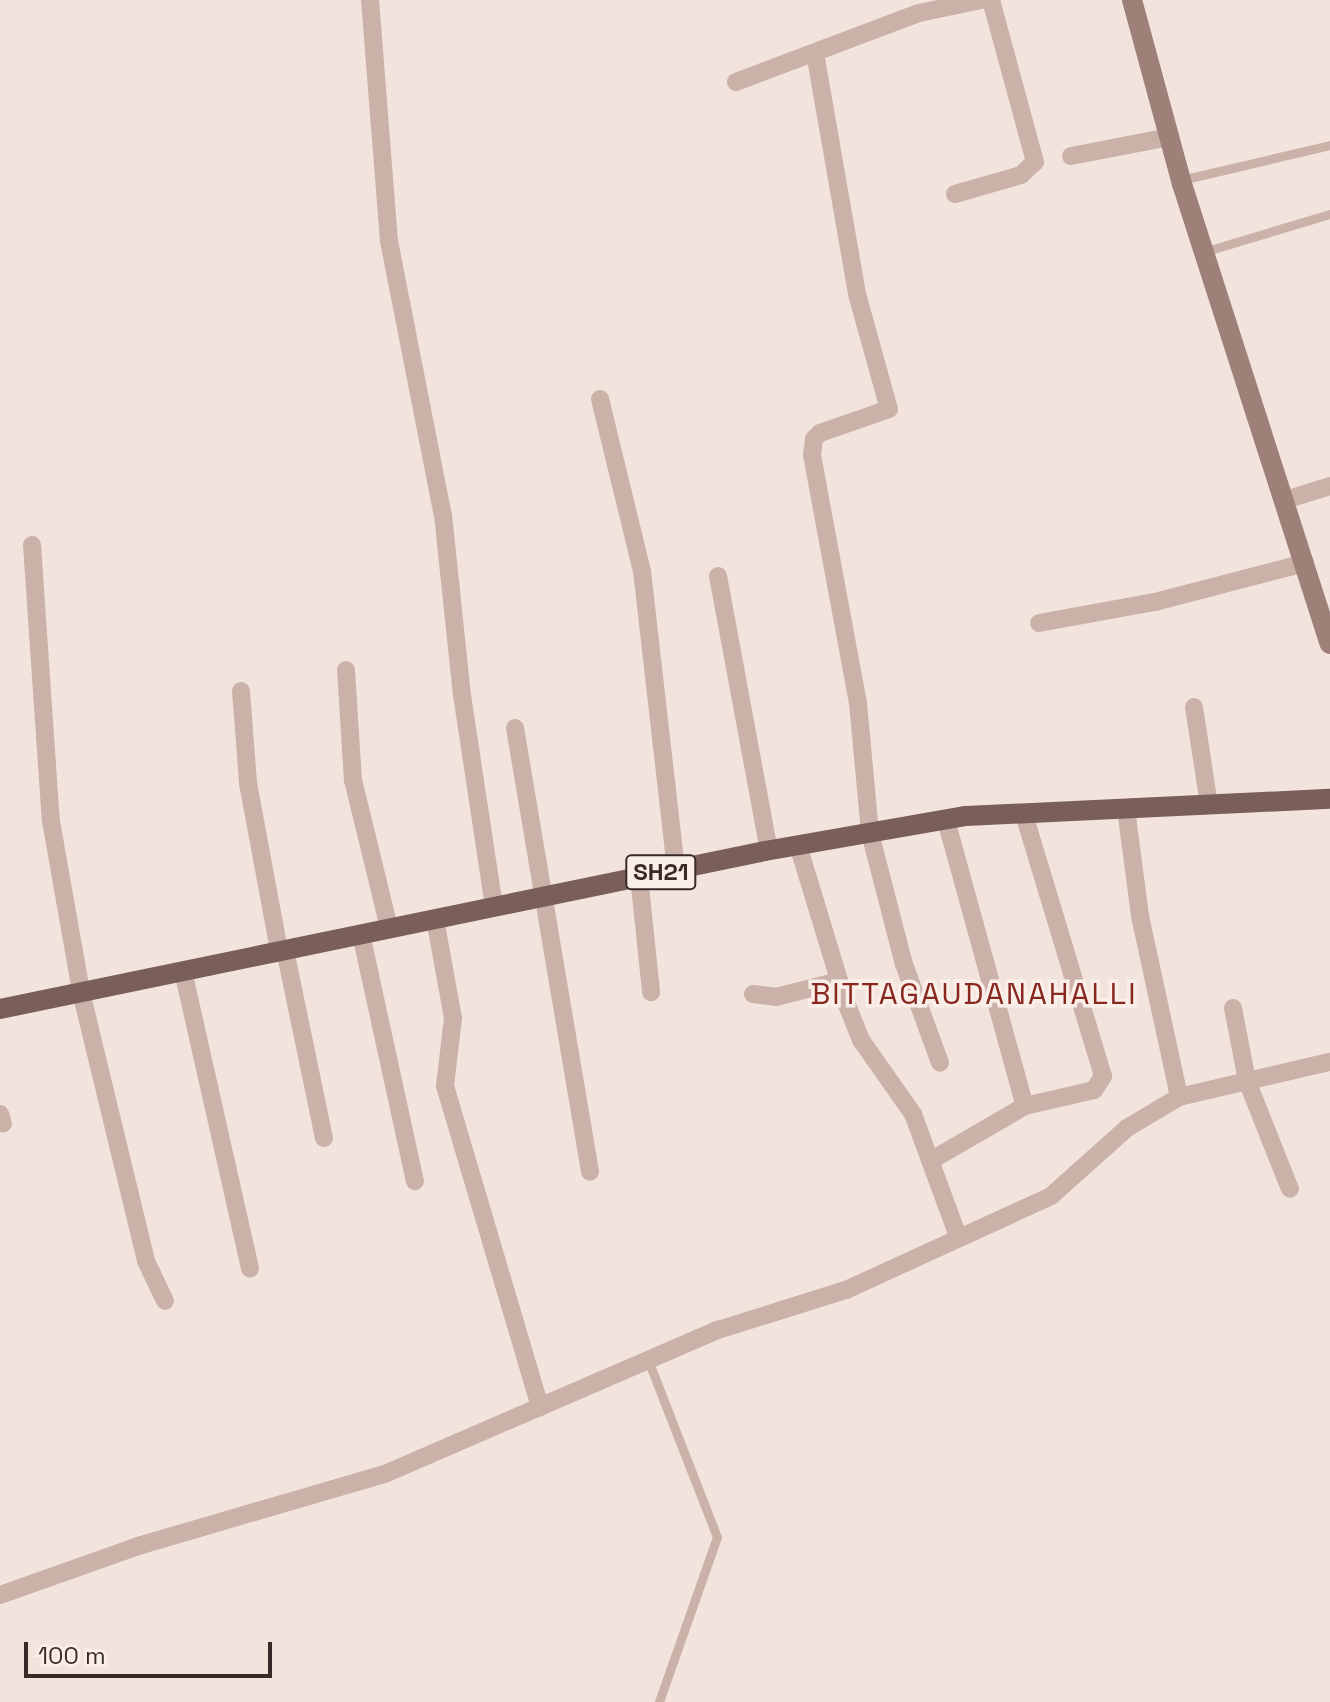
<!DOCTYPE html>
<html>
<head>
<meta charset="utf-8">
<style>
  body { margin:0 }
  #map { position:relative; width:1330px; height:1702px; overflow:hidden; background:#f2e4dc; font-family:"Space Grotesk",sans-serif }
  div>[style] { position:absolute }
  .lane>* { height:9px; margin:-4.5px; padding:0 4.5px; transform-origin:4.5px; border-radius:4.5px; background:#cbb2a8 }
  .street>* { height:18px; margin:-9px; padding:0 9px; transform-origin:9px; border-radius:9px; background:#cbb2a8 }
  .secondary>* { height:20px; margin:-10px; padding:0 10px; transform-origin:10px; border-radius:10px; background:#9e8079 }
  .primary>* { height:20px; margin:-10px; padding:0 10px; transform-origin:10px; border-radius:10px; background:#795e59 }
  span { translate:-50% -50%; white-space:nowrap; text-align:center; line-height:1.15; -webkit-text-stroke:7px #faefe8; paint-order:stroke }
  .shield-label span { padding:2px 6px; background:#faefe8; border:2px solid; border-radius:6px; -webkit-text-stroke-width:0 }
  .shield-label { font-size:24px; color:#372a28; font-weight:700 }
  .quarter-label { font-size:30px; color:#872720; letter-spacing:2px }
  .scale { position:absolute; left:24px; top:1642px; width:248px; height:36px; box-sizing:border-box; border:4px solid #372a28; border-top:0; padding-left:10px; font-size:24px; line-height:28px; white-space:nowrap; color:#372a28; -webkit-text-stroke:6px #faefe8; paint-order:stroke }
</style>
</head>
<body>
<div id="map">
  <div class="lane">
    <div style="left:1181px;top:180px;width:153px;rotate:-13.2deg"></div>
    <div style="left:1203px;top:252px;width:133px;rotate:-16.7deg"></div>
    <div style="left:648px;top:1360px;width:190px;rotate:68.7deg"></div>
    <div style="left:717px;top:1537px;width:175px;rotate:109.4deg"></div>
  </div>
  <div class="street">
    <div style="left:370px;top:0;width:242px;rotate:85.5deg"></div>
    <div style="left:389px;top:241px;width:279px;rotate:78.9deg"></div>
    <div style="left:443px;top:515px;width:181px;rotate:84deg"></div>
    <div style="left:462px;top:695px;width:214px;rotate:81.4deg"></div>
    <div style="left:815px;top:53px;width:245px;rotate:80.1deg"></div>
    <div style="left:857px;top:294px;width:119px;rotate:74.5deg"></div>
    <div style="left:889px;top:409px;width:73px;rotate:160.8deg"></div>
    <div style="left:820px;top:433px;width:8px;rotate:135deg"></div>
    <div style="left:814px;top:439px;width:16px;rotate:97deg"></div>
    <div style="left:812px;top:455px;width:252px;rotate:79.5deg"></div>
    <div style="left:858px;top:703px;width:131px;rotate:84.7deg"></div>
    <div style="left:870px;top:833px;width:135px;rotate:75.5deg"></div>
    <div style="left:904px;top:964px;width:105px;rotate:70deg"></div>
    <div style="left:736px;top:82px;width:196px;rotate:-20.7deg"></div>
    <div style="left:919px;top:13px;width:64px;rotate:-11.7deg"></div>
    <div style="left:1071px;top:156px;width:101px;rotate:-10.9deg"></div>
    <div style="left:955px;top:194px;width:69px;rotate:-16.1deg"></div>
    <div style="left:1021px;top:175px;width:19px;rotate:-43deg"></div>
    <div style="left:1035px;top:162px;width:168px;rotate:-105.2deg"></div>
    <div style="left:600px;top:399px;width:177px;rotate:76.3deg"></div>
    <div style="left:642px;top:571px;width:300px;rotate:83.5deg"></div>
    <div style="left:1285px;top:500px;width:47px;rotate:-17.3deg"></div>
    <div style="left:32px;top:545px;width:277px;rotate:86.1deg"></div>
    <div style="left:51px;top:821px;width:174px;rotate:80deg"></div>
    <div style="left:81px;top:992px;width:277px;rotate:76.4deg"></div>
    <div style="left:146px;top:1261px;width:44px;rotate:64.6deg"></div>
    <div style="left:718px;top:576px;width:279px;rotate:79.5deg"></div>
    <div style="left:1039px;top:623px;width:118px;rotate:-10.3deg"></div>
    <div style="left:1155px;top:602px;width:155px;rotate:-14.6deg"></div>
    <div style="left:346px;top:670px;width:110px;rotate:86.4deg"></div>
    <div style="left:353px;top:780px;width:152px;rotate:76.3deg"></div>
    <div style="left:241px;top:691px;width:92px;rotate:85.6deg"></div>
    <div style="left:248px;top:783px;width:171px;rotate:79.5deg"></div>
    <div style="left:1194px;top:707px;width:99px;rotate:81.3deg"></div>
    <div style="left:515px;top:728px;width:450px;rotate:80.4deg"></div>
    <div style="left:1126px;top:809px;width:108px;rotate:82.5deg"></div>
    <div style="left:1140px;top:916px;width:185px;rotate:77.8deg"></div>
    <div style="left:946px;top:820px;width:297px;rotate:74.6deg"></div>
    <div style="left:798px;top:845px;width:162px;rotate:73.1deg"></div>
    <div style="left:845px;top:1000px;width:43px;rotate:68.2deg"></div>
    <div style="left:861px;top:1040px;width:90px;rotate:54.9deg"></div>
    <div style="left:913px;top:1114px;width:130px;rotate:69.8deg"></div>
    <div style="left:639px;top:877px;width:116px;rotate:84deg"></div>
    <div style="left:435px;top:919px;width:101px;rotate:79.7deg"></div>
    <div style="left:453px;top:1018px;width:68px;rotate:96.7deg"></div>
    <div style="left:445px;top:1086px;width:335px;rotate:73.5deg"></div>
    <div style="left:361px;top:934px;width:253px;rotate:77.7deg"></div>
    <div style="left:285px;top:950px;width:192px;rotate:78.3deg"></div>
    <div style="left:183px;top:971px;width:305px;rotate:77.3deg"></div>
    <div style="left:753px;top:994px;width:23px;rotate:7deg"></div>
    <div style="left:776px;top:997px;width:65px;rotate:-14.3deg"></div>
    <div style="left:1233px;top:1008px;width:74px;rotate:79.1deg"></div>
    <div style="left:1247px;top:1081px;width:116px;rotate:68.3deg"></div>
    <div style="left:0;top:1114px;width:10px;rotate:73deg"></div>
    <div style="left:930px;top:1161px;width:110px;rotate:-30.1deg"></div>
    <div style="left:1025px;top:1106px;width:71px;rotate:-13.1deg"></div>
    <div style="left:1094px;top:1090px;width:17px;rotate:-57deg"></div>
    <div style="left:1103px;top:1076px;width:274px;rotate:-106.8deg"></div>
    <div style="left:0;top:1595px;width:146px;rotate:-19.5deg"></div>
    <div style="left:138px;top:1546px;width:259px;rotate:-16.3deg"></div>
    <div style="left:387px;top:1473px;width:361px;rotate:-23.4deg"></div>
    <div style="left:718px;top:1330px;width:134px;rotate:-17.4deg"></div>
    <div style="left:846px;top:1290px;width:226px;rotate:-24.6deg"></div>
    <div style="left:1051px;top:1196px;width:102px;rotate:-41.8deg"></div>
    <div style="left:1127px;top:1128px;width:61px;rotate:-30.8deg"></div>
    <div style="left:1179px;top:1097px;width:155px;rotate:-13.1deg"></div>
  </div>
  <div class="secondary">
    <div style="left:1132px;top:0;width:191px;rotate:74.8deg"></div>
    <div style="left:1182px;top:184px;width:483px;rotate:72.2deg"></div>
  </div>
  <div class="primary">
    <div style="left:0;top:1009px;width:781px;rotate:-11.67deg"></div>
    <div style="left:765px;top:851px;width:204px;rotate:-9.9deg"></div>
    <div style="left:966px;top:816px;width:364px;rotate:-2.7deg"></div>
  </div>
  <div class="shield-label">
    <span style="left:661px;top:872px">SH21</span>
  </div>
  <div class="quarter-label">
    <span style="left:974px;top:994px">BITTAGAUDANAHALLI</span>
  </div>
  <div class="scale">100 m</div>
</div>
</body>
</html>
